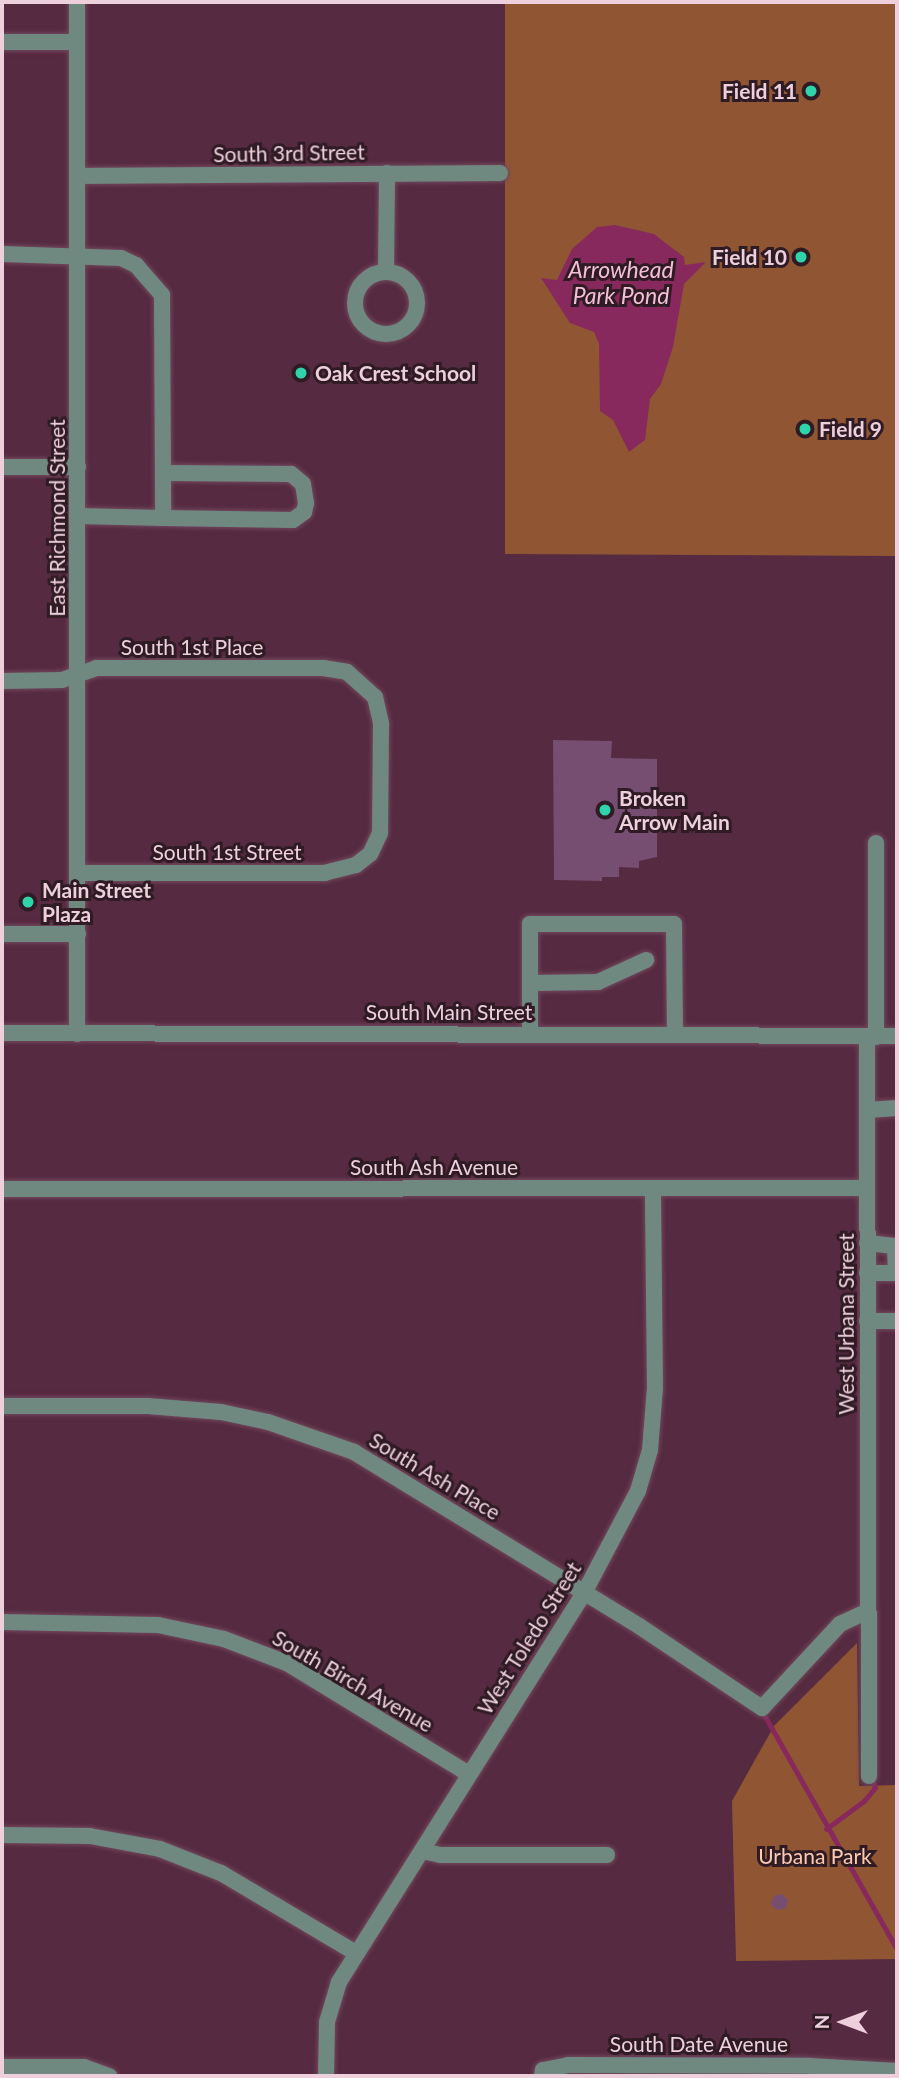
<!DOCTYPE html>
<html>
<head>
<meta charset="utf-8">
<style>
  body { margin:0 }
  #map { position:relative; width:899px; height:2078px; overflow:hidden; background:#562a40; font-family:Lato,sans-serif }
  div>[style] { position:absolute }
  .green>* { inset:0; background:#905634 }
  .water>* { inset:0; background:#87295d }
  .stream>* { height:4.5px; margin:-2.25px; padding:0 2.25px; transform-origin:2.25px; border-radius:2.25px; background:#87295d }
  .building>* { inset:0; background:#754e71 }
  .roads { filter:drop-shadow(0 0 2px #71485c) drop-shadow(0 0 2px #71485c) }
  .minor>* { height:16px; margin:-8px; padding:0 8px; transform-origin:8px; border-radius:8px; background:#708980 }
  .minor>.ring { margin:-8px; padding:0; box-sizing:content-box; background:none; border:16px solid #708980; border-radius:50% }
  .dots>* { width:19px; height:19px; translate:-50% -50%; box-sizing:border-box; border:4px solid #2f1b24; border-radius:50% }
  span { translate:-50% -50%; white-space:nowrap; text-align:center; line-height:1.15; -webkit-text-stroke:6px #2f1b24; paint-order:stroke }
  .poi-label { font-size:21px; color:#eed0dd; font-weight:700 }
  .right { translate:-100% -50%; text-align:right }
  .left { translate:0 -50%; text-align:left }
  .street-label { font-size:21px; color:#eed0dd }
  .park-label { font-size:21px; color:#fccbaf }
  .water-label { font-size:23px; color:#f3bfd6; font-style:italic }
  .frame { position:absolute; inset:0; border:4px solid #eed0dd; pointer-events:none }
  .north { position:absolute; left:808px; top:1987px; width:70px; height:70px; -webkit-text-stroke:5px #2f1b24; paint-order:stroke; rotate:270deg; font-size:19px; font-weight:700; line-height:28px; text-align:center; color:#eed0dd }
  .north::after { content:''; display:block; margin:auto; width:24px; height:32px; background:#eed0dd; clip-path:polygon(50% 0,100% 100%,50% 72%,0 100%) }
</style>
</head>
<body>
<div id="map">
  <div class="green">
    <div style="clip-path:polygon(505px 2px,897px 2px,897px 556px,505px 554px)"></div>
    <div style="clip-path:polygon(857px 1643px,859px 1786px,897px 1785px,897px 1959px,736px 1961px,732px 1801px,774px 1726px)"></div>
  </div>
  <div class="water">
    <div style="clip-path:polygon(615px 225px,654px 234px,684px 257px,685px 265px,706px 262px,684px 284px,673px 347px,661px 384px,650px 399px,645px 440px,629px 452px,613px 420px,600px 411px,599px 344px,594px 332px,570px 323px,541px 278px,557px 280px,572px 249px,597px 227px)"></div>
  </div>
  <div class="stream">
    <div style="left:763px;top:1712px;width:272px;rotate:60.5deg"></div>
    <div style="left:826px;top:1829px;width:47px;rotate:-36.4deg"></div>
    <div style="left:864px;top:1801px;width:17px;rotate:-50deg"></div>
    <div style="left:875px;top:1788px;width:9px;rotate:-108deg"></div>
  </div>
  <div class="building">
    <div style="clip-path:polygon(553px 740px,612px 741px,611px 758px,657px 759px,657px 857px,639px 861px,639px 868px,619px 867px,619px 877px,602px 877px,602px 881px,554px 880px)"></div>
    <div style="clip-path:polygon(782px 1894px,788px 1900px,786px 1908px,777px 1910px,771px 1904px,774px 1896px)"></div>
  </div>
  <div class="roads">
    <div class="minor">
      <div style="left:77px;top:2px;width:1032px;rotate:90deg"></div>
      <div style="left:2px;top:42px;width:75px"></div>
      <div style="left:77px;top:176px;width:423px;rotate:-0.4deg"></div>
      <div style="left:2px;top:254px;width:119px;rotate:1.9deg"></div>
      <div style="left:121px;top:258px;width:17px;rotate:25deg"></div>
      <div style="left:136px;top:265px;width:40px;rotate:49deg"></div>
      <div style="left:162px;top:295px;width:223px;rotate:89.7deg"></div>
      <div style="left:163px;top:518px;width:85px;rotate:-178.7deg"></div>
      <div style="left:386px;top:271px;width:98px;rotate:-89.4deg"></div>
      <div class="ring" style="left:355px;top:272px;width:46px;height:46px"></div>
      <div style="left:2px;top:467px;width:76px"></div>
      <div style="left:163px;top:518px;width:130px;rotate:0.9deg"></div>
      <div style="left:293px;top:520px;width:14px;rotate:-36deg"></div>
      <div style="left:304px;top:512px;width:9px;rotate:-77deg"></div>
      <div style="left:306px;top:503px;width:19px;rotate:-99deg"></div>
      <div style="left:303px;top:484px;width:16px;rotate:-140deg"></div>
      <div style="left:291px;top:474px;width:126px;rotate:-179.5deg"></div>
      <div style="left:2px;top:681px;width:60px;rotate:-1deg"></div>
      <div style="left:62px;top:680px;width:36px;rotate:-19deg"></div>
      <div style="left:96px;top:668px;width:227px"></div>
      <div style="left:323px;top:668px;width:24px;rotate:9deg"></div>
      <div style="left:347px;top:672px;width:38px;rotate:42deg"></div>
      <div style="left:375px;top:697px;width:28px;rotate:77deg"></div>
      <div style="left:381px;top:724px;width:109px;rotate:90.5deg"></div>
      <div style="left:380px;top:833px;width:23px;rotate:115deg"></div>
      <div style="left:370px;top:854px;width:18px;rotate:142deg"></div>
      <div style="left:356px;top:865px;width:32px;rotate:166deg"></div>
      <div style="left:325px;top:873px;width:247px;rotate:180deg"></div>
      <div style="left:876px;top:843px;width:194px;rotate:90deg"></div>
      <div style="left:2px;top:934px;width:76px"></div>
      <div style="left:530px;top:983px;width:68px;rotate:-0.8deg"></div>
      <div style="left:598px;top:982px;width:53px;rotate:-24.6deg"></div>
      <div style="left:530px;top:1032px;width:108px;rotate:-90deg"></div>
      <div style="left:530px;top:924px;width:144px"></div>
      <div style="left:674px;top:924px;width:110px;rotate:89.5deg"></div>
      <div style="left:2px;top:1033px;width:895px;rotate:0.19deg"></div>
      <div style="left:867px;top:1036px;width:740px;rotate:89.85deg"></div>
      <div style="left:867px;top:1110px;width:30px;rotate:-4deg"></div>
      <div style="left:2px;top:1189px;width:865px;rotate:-0.07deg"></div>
      <div style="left:867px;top:1243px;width:28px;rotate:6deg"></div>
      <div style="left:895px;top:1246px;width:27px;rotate:88deg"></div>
      <div style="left:896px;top:1273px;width:29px;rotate:180deg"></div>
      <div style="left:867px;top:1321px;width:30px"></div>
      <div style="left:2px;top:1406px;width:146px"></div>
      <div style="left:148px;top:1406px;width:73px;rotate:4.7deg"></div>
      <div style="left:221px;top:1412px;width:48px;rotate:12deg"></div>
      <div style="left:268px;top:1422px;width:91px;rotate:19.2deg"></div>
      <div style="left:354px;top:1452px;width:334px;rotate:31.4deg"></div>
      <div style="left:639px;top:1626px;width:148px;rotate:33.7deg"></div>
      <div style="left:762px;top:1708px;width:115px;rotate:-47.1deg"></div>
      <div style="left:840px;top:1624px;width:31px;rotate:-25deg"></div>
      <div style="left:2px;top:1622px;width:156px;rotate:1.1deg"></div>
      <div style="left:158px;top:1625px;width:67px;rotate:12deg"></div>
      <div style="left:224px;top:1639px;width:67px;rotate:20.9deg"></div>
      <div style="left:287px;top:1663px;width:213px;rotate:31.4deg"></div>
      <div style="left:2px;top:1835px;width:88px;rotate:0.7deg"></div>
      <div style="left:90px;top:1836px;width:71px;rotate:10.5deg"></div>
      <div style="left:160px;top:1849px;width:66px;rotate:21.5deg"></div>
      <div style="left:221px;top:1873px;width:157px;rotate:30.7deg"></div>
      <div style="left:422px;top:1851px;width:19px;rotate:12deg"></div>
      <div style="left:441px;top:1855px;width:166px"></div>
      <div style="left:2px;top:2067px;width:82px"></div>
      <div style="left:84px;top:2067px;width:27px;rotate:20deg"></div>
      <div style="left:326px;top:2076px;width:54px;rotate:-88.9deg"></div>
      <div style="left:327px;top:2022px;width:42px;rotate:-73.3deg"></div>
      <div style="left:339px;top:1982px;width:460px;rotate:-57.8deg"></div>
      <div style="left:584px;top:1593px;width:115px;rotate:-62.1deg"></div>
      <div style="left:638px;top:1491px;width:43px;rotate:-73.7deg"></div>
      <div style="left:650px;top:1450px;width:62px;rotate:-85.4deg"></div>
      <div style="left:655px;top:1388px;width:200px;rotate:-90.6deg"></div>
      <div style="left:542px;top:2076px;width:6px;rotate:-81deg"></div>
      <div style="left:543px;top:2070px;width:25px;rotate:-11deg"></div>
      <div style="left:568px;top:2065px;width:242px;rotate:0.2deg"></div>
      <div style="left:810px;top:2066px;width:87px;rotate:3.3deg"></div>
    </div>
  </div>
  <div class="dots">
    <div style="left:811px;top:91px;background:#30d4aa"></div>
    <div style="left:801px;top:257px;background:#30d4aa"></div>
    <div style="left:301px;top:373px;background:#30d4aa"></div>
    <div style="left:805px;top:429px;background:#30d4aa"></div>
    <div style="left:605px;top:810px;background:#30d4aa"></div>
    <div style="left:28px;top:902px;background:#30d4aa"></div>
  </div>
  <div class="poi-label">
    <span class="right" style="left:797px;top:91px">Field 11</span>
    <span class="right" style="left:787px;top:257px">Field 10</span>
    <span class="left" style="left:315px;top:373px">Oak Crest School</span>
    <span class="left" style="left:819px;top:429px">Field 9</span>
    <span class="left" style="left:619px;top:810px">Broken<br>Arrow Main</span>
    <span class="left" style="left:42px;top:902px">Main Street<br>Plaza</span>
  </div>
  <div class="street-label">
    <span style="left:289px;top:153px;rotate:-1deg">South 3rd Street</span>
    <span style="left:57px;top:518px;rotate:-90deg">East Richmond Street</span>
    <span style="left:192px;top:647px">South 1st Place</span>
    <span style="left:227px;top:852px">South 1st Street</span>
    <span style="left:449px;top:1012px">South Main Street</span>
    <span style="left:434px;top:1167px">South Ash Avenue</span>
    <span style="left:846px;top:1324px;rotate:-90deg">West Urbana Street</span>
    <span style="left:435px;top:1476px;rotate:31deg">South Ash Place</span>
    <span style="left:529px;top:1638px;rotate:-58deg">West Toledo Street</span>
    <span style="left:353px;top:1681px;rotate:30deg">South Birch Avenue</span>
    <span style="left:699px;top:2044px">South Date Avenue</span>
  </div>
  <div class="park-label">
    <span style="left:815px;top:1856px">Urbana Park</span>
  </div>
  <div class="water-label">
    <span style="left:621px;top:282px">Arrowhead<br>Park Pond</span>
  </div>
  <div class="frame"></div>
  <div class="north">N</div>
</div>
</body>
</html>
